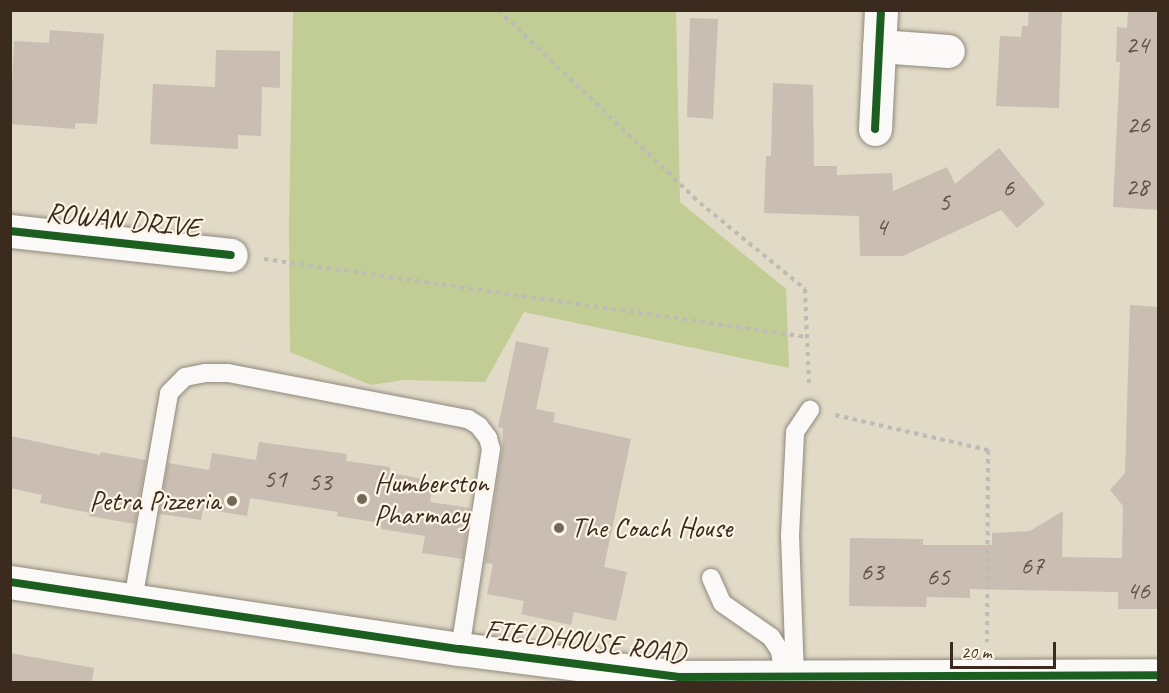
<!DOCTYPE html>
<html>
<head>
<meta charset="utf-8">
<style>
  body { margin:0 }
  #map { position:relative; width:1169px; height:693px; overflow:hidden; background:#e1dac7; font-family:Caveat,sans-serif }
  div>[style] { position:absolute }
  .green>* { inset:0; background:#c1cd94 }
  .building>* { inset:0; background:#cabdb2 }
  .path>* { height:4px; margin-top:-2px; transform-origin:0; background:repeating-linear-gradient(90deg,#bdbbb6 0 4.5px,transparent 0 9px) }
  .roads { filter:drop-shadow(0 0 2px #8f897d) drop-shadow(0 0 2px #8f897d) }
  .lane>* { height:18px; margin:-9px; padding:0 9px; transform-origin:9px; border-radius:9px; background:#faf9f7 }
  .street>* { height:33px; margin:-16.5px; padding:0 16.5px; transform-origin:16.5px; border-radius:16.5px; background:#faf9f7 }
  .cycleway>* { height:8px; margin:-4px; padding:0 4px; transform-origin:4px; border-radius:4px; background:#1b5e20 }
  .dots>* { width:16px; height:16px; translate:-50% -50%; box-sizing:border-box; border:3px solid #fcf5e5; border-radius:50% }
  span { translate:-50% -50%; white-space:nowrap; text-align:center; line-height:1.15; -webkit-text-stroke:4.5px #fcf5e5; paint-order:stroke }
  .number-label { font-size:26px; color:#5f4f43 }
  .number-label span { -webkit-text-stroke-width:0 }
  .street-label { font-size:28px; color:#3b2a1e }
  .poi-label { font-size:28px; color:#3b2a1e }
  .left { translate:0 -50%; text-align:left }
  .right { translate:-100% -50%; text-align:right }
  .frame { position:absolute; inset:0; border:12px solid #3b2a1e; pointer-events:none }
  .scale { position:absolute; left:950px; top:642px; width:106px; height:27px; box-sizing:border-box; border:3px solid #3b2a1e; border-top:0; padding-left:8px; font-size:18px; line-height:21px; white-space:nowrap; color:#3b2a1e; -webkit-text-stroke:4px #fcf5e5; paint-order:stroke }
</style>
</head>
<body>
<div id="map">
  <div class="green">
    <div style="clip-path:polygon(293px 11px,676px 11px,680px 202px,786px 289px,789px 368px,524px 312px,485px 382px,404px 380px,371px 385px,290px 352px,289px 223px)"></div>
  </div>
  <div class="building">
    <div style="clip-path:polygon(1029px 10px,1062px 10px,1059px 108px,996px 106px,1000px 36px,1021px 37px,1022px 26px,1028px 26px)"></div>
    <div style="clip-path:polygon(1128px 10px,1158px 10px,1158px 210px,1113px 207px,1120px 62px,1116px 62px,1117px 27px,1127px 28px)"></div>
    <div style="clip-path:polygon(690px 18px,718px 19px,713px 119px,687px 117px)"></div>
    <div style="clip-path:polygon(50px 30px,104px 34px,97px 124px,75px 123px,75px 129px,10px 124px,14px 41px,49px 43px)"></div>
    <div style="clip-path:polygon(216px 50px,280px 51px,280px 88px,262px 87px,261px 136px,238px 135px,238px 149px,150px 144px,153px 84px,215px 87px)"></div>
    <div style="clip-path:polygon(773px 83px,813px 85px,814px 166px,837px 166px,837px 175px,892px 173px,893px 191px,947px 167px,955px 184px,999px 148px,1045px 204px,1017px 228px,1001px 210px,903px 256px,860px 256px,859px 216px,764px 213px,766px 156px,771px 156px)"></div>
    <div style="clip-path:polygon(1130px 305px,1158px 307px,1158px 609px,1118px 609px,1118px 592px,970px 589px,970px 598px,927px 597px,926px 607px,849px 606px,850px 538px,923px 539px,923px 545px,992px 545px,992px 533px,1030px 531px,1063px 511px,1062px 557px,1122px 558px,1123px 506px,1110px 490px,1125px 473px)"></div>
    <div style="clip-path:polygon(516px 341px,549px 348px,536px 409px,555px 413px,553px 422px,631px 439px,604px 567px,627px 572px,616px 621px,574px 612px,571px 625px,521px 614px,524px 601px,487px 594px,493px 564px,485px 563px,502px 451px,503px 428px,498px 427px)"></div>
    <div style="clip-path:polygon(10px 436px,100px 455px,101px 452px,146px 460px,135px 524px,89px 516px,90px 513px,40px 503px,42px 495px,10px 488px)"></div>
    <div style="clip-path:polygon(259px 442px,347px 454px,346px 461px,390px 467px,390px 473px,434px 481px,430px 502px,470px 508px,463px 559px,422px 553px,425px 536px,381px 529px,381px 523px,337px 516px,338px 512px,250px 498px,247px 516px,203px 509px,201px 520px,159px 514px,168px 463px,209px 470px,212px 453px,256px 460px)"></div>
    <div style="clip-path:polygon(10px 653px,94px 668px,92px 682px,10px 682px)"></div>
  </div>
  <div class="path">
    <div style="left:498px;top:10px;width:279px;rotate:43.7deg"></div>
    <div style="left:700px;top:203px;width:136px;rotate:39.3deg"></div>
    <div style="left:805px;top:289px;width:94px;rotate:87.6deg"></div>
    <div style="left:264px;top:259px;width:549px;rotate:8.17deg"></div>
    <div style="left:835px;top:415px;width:157px;rotate:12.9deg"></div>
    <div style="left:988px;top:450px;width:192px;rotate:90.3deg"></div>
  </div>
  <div class="roads">
    <div class="lane">
      <div style="left:711px;top:578px;width:27px;rotate:66deg"></div>
      <div style="left:722px;top:603px;width:60px;rotate:34.8deg"></div>
      <div style="left:771px;top:637px;width:17px;rotate:57deg"></div>
      <div style="left:780px;top:651px;width:26px;rotate:81deg"></div>
      <div style="left:133px;top:600px;width:210px;rotate:-80.1deg"></div>
      <div style="left:169px;top:393px;width:23px;rotate:-45deg"></div>
      <div style="left:185px;top:377px;width:20px;rotate:-11deg"></div>
      <div style="left:205px;top:373px;width:23px"></div>
      <div style="left:228px;top:373px;width:244px;rotate:10.9deg"></div>
      <div style="left:468px;top:419px;width:13px;rotate:32deg"></div>
      <div style="left:479px;top:426px;width:15px;rotate:53deg"></div>
      <div style="left:488px;top:438px;width:11px;rotate:75deg"></div>
      <div style="left:491px;top:449px;width:202px;rotate:98.8deg"></div>
      <div style="left:795px;top:677px;width:141px;rotate:-92deg"></div>
      <div style="left:790px;top:536px;width:104px;rotate:-87.2deg"></div>
      <div style="left:795px;top:432px;width:27px;rotate:-56deg"></div>
    </div>
    <div class="street">
      <div style="left:879px;top:46px;width:69px;rotate:4.1deg"></div>
      <div style="left:875px;top:129px;width:119px;rotate:-87.1deg"></div>
      <div style="left:10px;top:231px;width:222px;rotate:6.2deg"></div>
      <div style="left:10px;top:582px;width:455px;rotate:8.5deg"></div>
      <div style="left:460px;top:649px;width:221px;rotate:7.3deg"></div>
      <div style="left:679px;top:677px;width:479px;rotate:-0.2deg"></div>
    </div>
  </div>
  <div class="cycleway">
    <div style="left:875px;top:129px;width:119px;rotate:-87.1deg"></div>
    <div style="left:10px;top:231px;width:222px;rotate:6.2deg"></div>
    <div style="left:10px;top:582px;width:455px;rotate:8.5deg"></div>
    <div style="left:460px;top:649px;width:221px;rotate:7.3deg"></div>
    <div style="left:679px;top:677px;width:479px;rotate:-0.2deg"></div>
  </div>
  <div class="dots">
    <div style="left:362px;top:499px;background:#756859"></div>
    <div style="left:232px;top:501px;background:#756859"></div>
    <div style="left:559px;top:528px;background:#756859"></div>
  </div>
  <div class="number-label">
    <span style="left:1137px;top:45px">24</span>
    <span style="left:1138px;top:125px">26</span>
    <span style="left:1137px;top:187px">28</span>
    <span style="left:1008px;top:188px">6</span>
    <span style="left:944px;top:202px">5</span>
    <span style="left:881px;top:227px">4</span>
    <span style="left:275px;top:479px">51</span>
    <span style="left:320px;top:482px">53</span>
    <span style="left:1032px;top:566px">67</span>
    <span style="left:872px;top:572px">63</span>
    <span style="left:938px;top:577px">65</span>
    <span style="left:1138px;top:591px">46</span>
  </div>
  <div class="street-label">
    <span style="left:123px;top:220px;rotate:6deg">ROWAN DRIVE</span>
    <span style="left:585px;top:641px;rotate:7deg">FIELDHOUSE ROAD</span>
  </div>
  <div class="poi-label">
    <span class="left" style="left:374px;top:499px">Humberston<br>Pharmacy</span>
    <span class="right" style="left:220px;top:501px">Petra Pizzeria</span>
    <span class="left" style="left:571px;top:528px">The Coach House</span>
  </div>
  <div class="frame"></div>
  <div class="scale">20 m</div>
</div>
</body>
</html>
